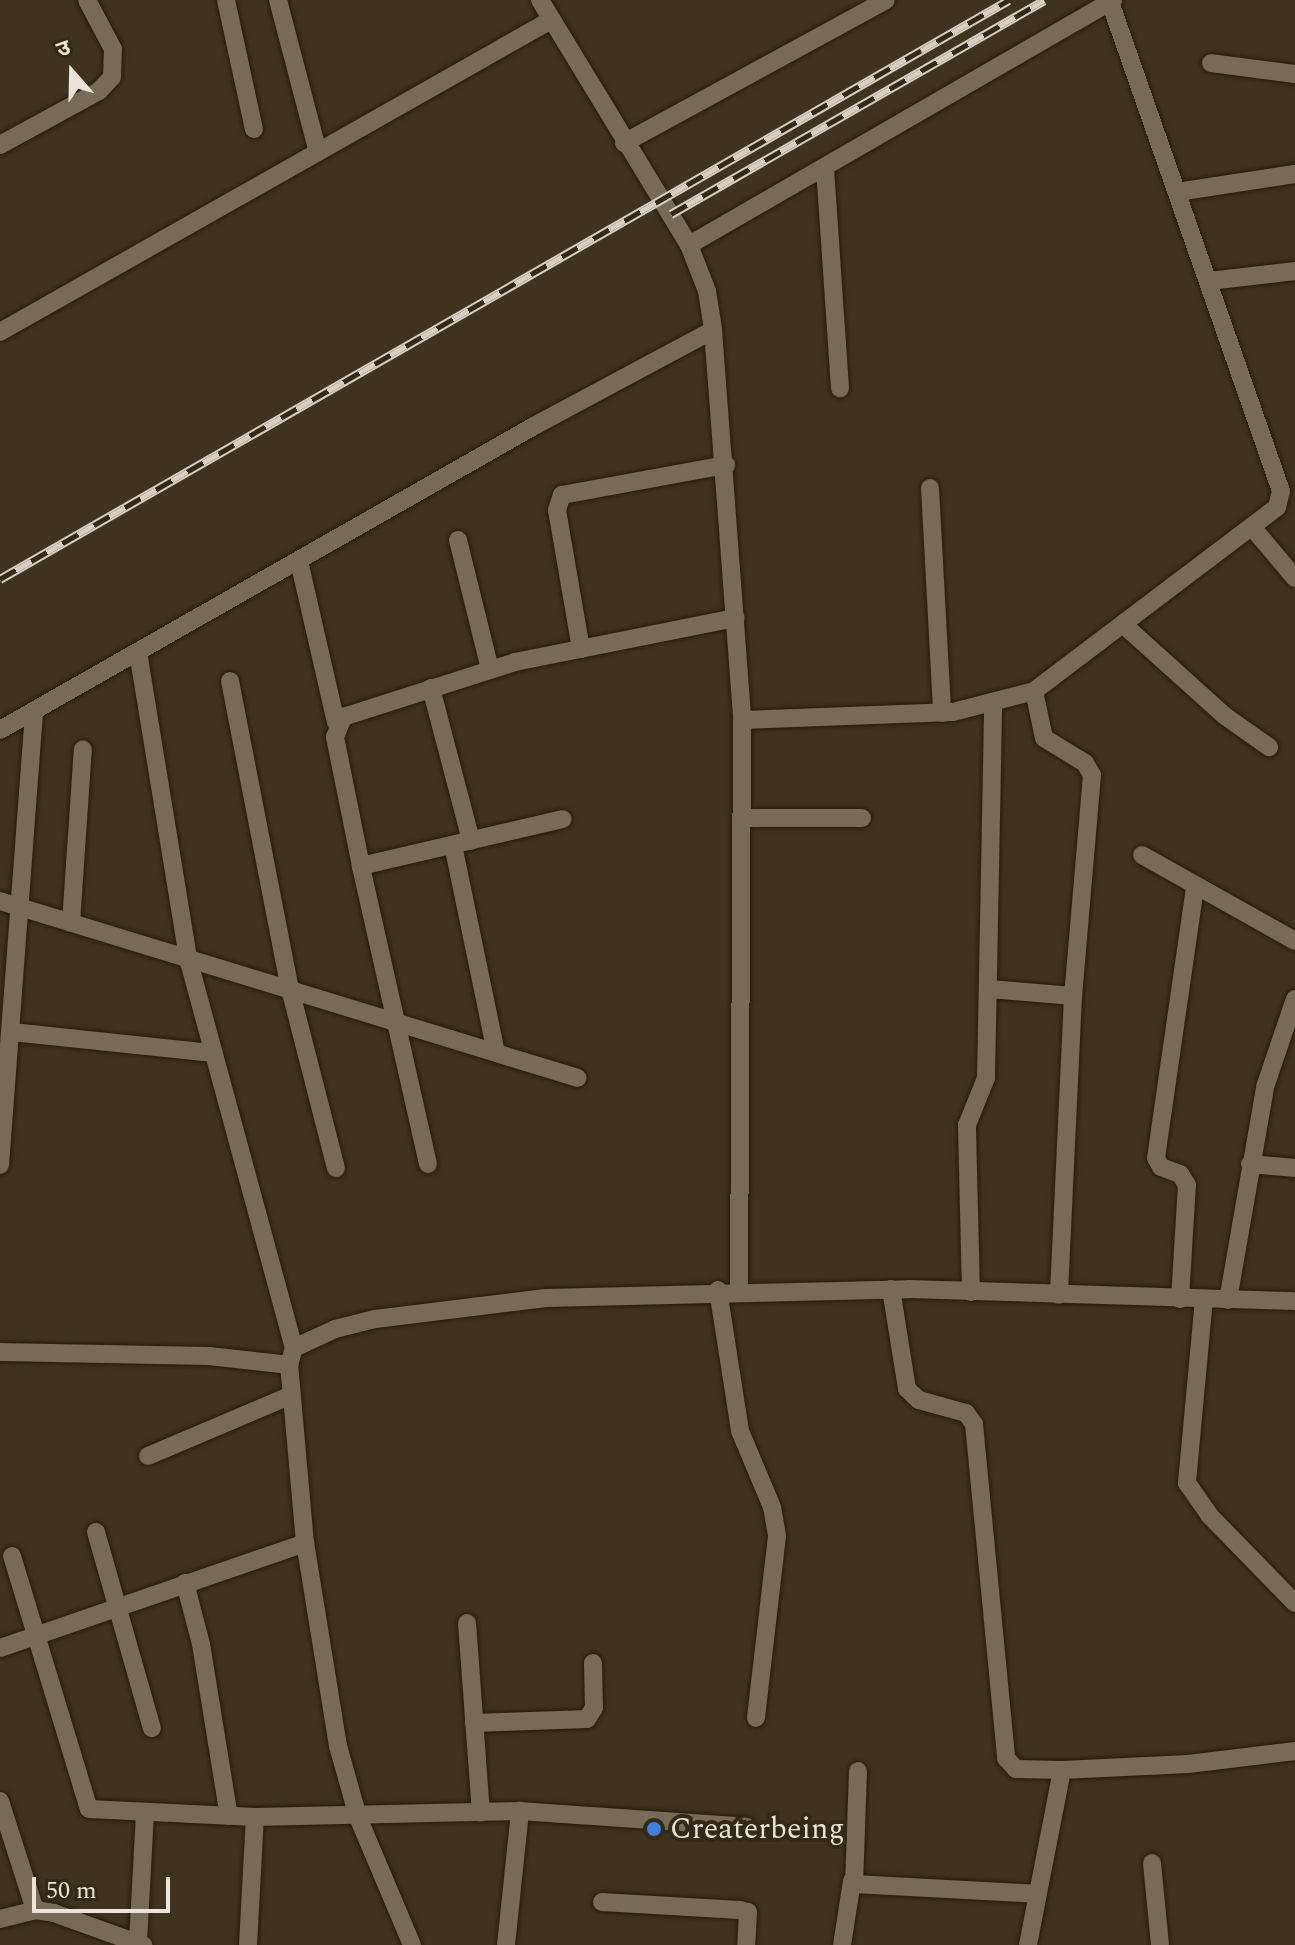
<!DOCTYPE html>
<html>
<head>
<meta charset="utf-8">
<style>
  body { margin:0 }
  #map { position:relative; width:1295px; height:1945px; overflow:hidden; background:#3f3320; font-family:Spectral,"Noto Sans Devanagari",serif }
  div>[style] { position:absolute }
  .roads { filter:drop-shadow(0 0 2px #251a08) drop-shadow(0 0 2px #251a08) }
  .minor>* { height:18px; margin:-9px; padding:0 9px; transform-origin:9px; border-radius:9px; background:#776a56 }
  .rail>* { height:9px; margin-top:-4.5px; transform-origin:0; background:repeating-linear-gradient(90deg,#342916 0 18px,#d8cfc3 0 36px); box-sizing:border-box; border-block:2px solid #d8cfc3 }
  .dots>* { width:22px; height:22px; translate:-50% -50%; box-sizing:border-box; border:4px solid #342916; border-radius:50% }
  span { translate:-50% -50%; white-space:nowrap; text-align:center; line-height:1.15; -webkit-text-stroke:8px #342916; paint-order:stroke }
  .poi-label { font-size:30px; color:#ece4d9 }
  .left { translate:0 -50%; text-align:left }
  .north { position:absolute; left:32px; top:32px; width:80px; height:80px; -webkit-text-stroke:6px #342916; paint-order:stroke; rotate:340deg; font-size:22px; font-weight:700; line-height:32px; text-align:center; color:#ece4d9 }
  .north::after { content:''; display:block; margin:auto; width:28px; height:36px; background:#ece4d9; clip-path:polygon(50% 0,100% 100%,50% 72%,0 100%) }
  .scale { position:absolute; left:32px; top:1877px; width:138px; height:36px; box-sizing:border-box; border:4px solid #ece4d9; border-top:0; padding-left:10px; font-size:24px; line-height:28px; white-space:nowrap; color:#ece4d9; -webkit-text-stroke:6px #342916; paint-order:stroke }
</style>
</head>
<body>
<div id="map">
  <div class="roads">
    <div class="minor">
      <div style="left:226px;top:0;width:132px;rotate:77.8deg"></div>
      <div style="left:278px;top:0;width:157px;rotate:75.3deg"></div>
      <div style="left:540px;top:0;width:287px;rotate:58.7deg"></div>
      <div style="left:689px;top:245px;width:49px;rotate:68.6deg"></div>
      <div style="left:707px;top:291px;width:39px;rotate:81deg"></div>
      <div style="left:713px;top:330px;width:391px;rotate:85.7deg"></div>
      <div style="left:742px;top:720px;width:572px;rotate:90.3deg"></div>
      <div style="left:1211px;top:63px;width:85px;rotate:7.5deg"></div>
      <div style="left:624px;top:143px;width:298px;rotate:-28.6deg"></div>
      <div style="left:0;top:145px;width:113px;rotate:-28.6deg"></div>
      <div style="left:99px;top:91px;width:19px;rotate:-47deg"></div>
      <div style="left:112px;top:77px;width:28px;rotate:-88deg"></div>
      <div style="left:113px;top:49px;width:55px;rotate:-118deg"></div>
      <div style="left:825px;top:168px;width:221px;rotate:86.1deg"></div>
      <div style="left:1177px;top:192px;width:119px;rotate:-8.7deg"></div>
      <div style="left:689px;top:245px;width:490px;rotate:-30deg"></div>
      <div style="left:1209px;top:281px;width:87px;rotate:-6.6deg"></div>
      <div style="left:0;top:332px;width:633px;rotate:-29.52deg"></div>
      <div style="left:930px;top:488px;width:225px;rotate:86.9deg"></div>
      <div style="left:1252px;top:527px;width:67px;rotate:49.9deg"></div>
      <div style="left:458px;top:540px;width:133px;rotate:76.1deg"></div>
      <div style="left:299px;top:561px;width:166px;rotate:77.1deg"></div>
      <div style="left:1125px;top:626px;width:135px;rotate:42deg"></div>
      <div style="left:1225px;top:716px;width:54px;rotate:35.2deg"></div>
      <div style="left:581px;top:649px;width:141px;rotate:-99.8deg"></div>
      <div style="left:557px;top:510px;width:16px;rotate:-72deg"></div>
      <div style="left:562px;top:495px;width:167px;rotate:-10.4deg"></div>
      <div style="left:138px;top:652px;width:314px;rotate:80.7deg"></div>
      <div style="left:189px;top:962px;width:400px;rotate:74.8deg"></div>
      <div style="left:230px;top:681px;width:314px;rotate:79deg"></div>
      <div style="left:290px;top:989px;width:185px;rotate:75.6deg"></div>
      <div style="left:431px;top:688px;width:158px;rotate:75.3deg"></div>
      <div style="left:1034px;top:691px;width:48px;rotate:78deg"></div>
      <div style="left:1044px;top:738px;width:48px;rotate:31.4deg"></div>
      <div style="left:1085px;top:763px;width:14px;rotate:60deg"></div>
      <div style="left:1092px;top:775px;width:222px;rotate:94.9deg"></div>
      <div style="left:1073px;top:996px;width:299px;rotate:92.7deg"></div>
      <div style="left:742px;top:720px;width:211px;rotate:-2.2deg"></div>
      <div style="left:953px;top:712px;width:84px;rotate:-14.5deg"></div>
      <div style="left:1034px;top:691px;width:305px;rotate:-37.1deg"></div>
      <div style="left:1277px;top:507px;width:16px;rotate:-76deg"></div>
      <div style="left:1281px;top:491px;width:518px;rotate:-109.27deg"></div>
      <div style="left:0;top:730px;width:614px;rotate:-29.65deg"></div>
      <div style="left:534px;top:426px;width:203px;rotate:-28.2deg"></div>
      <div style="left:742px;top:818px;width:120px"></div>
      <div style="left:453px;top:845px;width:212px;rotate:78.3deg"></div>
      <div style="left:1142px;top:855px;width:176px;rotate:29.3deg"></div>
      <div style="left:361px;top:866px;width:132px;rotate:-101.4deg"></div>
      <div style="left:335px;top:737px;width:22px;rotate:-68deg"></div>
      <div style="left:343px;top:717px;width:181px;rotate:-17.7deg"></div>
      <div style="left:515px;top:662px;width:225px;rotate:-11.3deg"></div>
      <div style="left:0;top:901px;width:604px;rotate:17.03deg"></div>
      <div style="left:71px;top:923px;width:174px;rotate:-86.1deg"></div>
      <div style="left:990px;top:989px;width:83px;rotate:4.8deg"></div>
      <div style="left:12px;top:1032px;width:200px;rotate:6deg"></div>
      <div style="left:428px;top:1164px;width:305px;rotate:-102.7deg"></div>
      <div style="left:361px;top:866px;width:207px;rotate:-13.1deg"></div>
      <div style="left:1250px;top:1164px;width:45px;rotate:5.1deg"></div>
      <div style="left:0;top:1165px;width:455px;rotate:-85.7deg"></div>
      <div style="left:891px;top:1289px;width:101px;rotate:80.9deg"></div>
      <div style="left:907px;top:1389px;width:16px;rotate:43deg"></div>
      <div style="left:919px;top:1400px;width:49px;rotate:15.5deg"></div>
      <div style="left:966px;top:1413px;width:14px;rotate:54deg"></div>
      <div style="left:974px;top:1424px;width:336px;rotate:84.5deg"></div>
      <div style="left:1006px;top:1758px;width:15px;rotate:48deg"></div>
      <div style="left:1016px;top:1769px;width:46px;rotate:1.2deg"></div>
      <div style="left:718px;top:1290px;width:143px;rotate:81.1deg"></div>
      <div style="left:740px;top:1431px;width:82px;rotate:67.2deg"></div>
      <div style="left:772px;top:1507px;width:29px;rotate:80deg"></div>
      <div style="left:777px;top:1536px;width:183px;rotate:96.6deg"></div>
      <div style="left:971px;top:1292px;width:167px;rotate:-91.4deg"></div>
      <div style="left:967px;top:1125px;width:51px;rotate:-68deg"></div>
      <div style="left:986px;top:1078px;width:373px;rotate:-88.9deg"></div>
      <div style="left:1180px;top:1299px;width:114px;rotate:-86.5deg"></div>
      <div style="left:1187px;top:1185px;width:13px;rotate:-122deg"></div>
      <div style="left:1180px;top:1174px;width:20px;rotate:-160deg"></div>
      <div style="left:1161px;top:1167px;width:10px;rotate:-119deg"></div>
      <div style="left:1156px;top:1158px;width:274px;rotate:-81.8deg"></div>
      <div style="left:1204px;top:1299px;width:185px;rotate:95.3deg"></div>
      <div style="left:1187px;top:1483px;width:39px;rotate:55deg"></div>
      <div style="left:1209px;top:1515px;width:123px;rotate:45.7deg"></div>
      <div style="left:1228px;top:1300px;width:216px;rotate:-80.1deg"></div>
      <div style="left:1265px;top:1087px;width:93px;rotate:-71.2deg"></div>
      <div style="left:0;top:1352px;width:209px;rotate:1.1deg"></div>
      <div style="left:209px;top:1356px;width:81px;rotate:6.4deg"></div>
      <div style="left:148px;top:1456px;width:156px;rotate:-23deg"></div>
      <div style="left:96px;top:1532px;width:204px;rotate:74.1deg"></div>
      <div style="left:12px;top:1556px;width:264px;rotate:73.1deg"></div>
      <div style="left:89px;top:1809px;width:166px;rotate:2.8deg"></div>
      <div style="left:255px;top:1817px;width:265px;rotate:-1.3deg"></div>
      <div style="left:520px;top:1811px;width:227px;rotate:4deg"></div>
      <div style="left:185px;top:1583px;width:63px;rotate:75.3deg"></div>
      <div style="left:201px;top:1644px;width:174px;rotate:80.8deg"></div>
      <div style="left:467px;top:1623px;width:190px;rotate:85.8deg"></div>
      <div style="left:0;top:1648px;width:323px;rotate:-19deg"></div>
      <div style="left:474px;top:1723px;width:113px;rotate:-2deg"></div>
      <div style="left:587px;top:1719px;width:13px;rotate:-58deg"></div>
      <div style="left:594px;top:1708px;width:45px;rotate:-91.3deg"></div>
      <div style="left:858px;top:1771px;width:113px;rotate:92deg"></div>
      <div style="left:854px;top:1884px;width:182px;rotate:3.1deg"></div>
      <div style="left:0;top:1801px;width:114px;rotate:72.2deg"></div>
      <div style="left:1152px;top:1863px;width:82px;rotate:84.4deg"></div>
      <div style="left:602px;top:1902px;width:138px;rotate:3.3deg"></div>
      <div style="left:740px;top:1910px;width:8px;rotate:14deg"></div>
      <div style="left:748px;top:1912px;width:33px;rotate:93deg"></div>
      <div style="left:0;top:1919px;width:36px;rotate:-14deg"></div>
      <div style="left:35px;top:1910px;width:19px;rotate:9deg"></div>
      <div style="left:54px;top:1913px;width:95px;rotate:19.8deg"></div>
      <div style="left:138px;top:1942px;width:129px;rotate:-86.9deg"></div>
      <div style="left:248px;top:1945px;width:128px;rotate:-86.9deg"></div>
      <div style="left:412px;top:1945px;width:139px;rotate:-112.9deg"></div>
      <div style="left:358px;top:1817px;width:74px;rotate:-105.7deg"></div>
      <div style="left:338px;top:1746px;width:206px;rotate:-99.2deg"></div>
      <div style="left:305px;top:1543px;width:179px;rotate:-95.1deg"></div>
      <div style="left:289px;top:1365px;width:18px;rotate:-74deg"></div>
      <div style="left:294px;top:1348px;width:45px;rotate:-24.9deg"></div>
      <div style="left:335px;top:1329px;width:41px;rotate:-14deg"></div>
      <div style="left:375px;top:1319px;width:172px;rotate:-7deg"></div>
      <div style="left:546px;top:1298px;width:363px;rotate:-1.4deg"></div>
      <div style="left:909px;top:1289px;width:386px;rotate:1.8deg"></div>
      <div style="left:506px;top:1945px;width:135px;rotate:-84deg"></div>
      <div style="left:842px;top:1945px;width:65px;rotate:-81.1deg"></div>
      <div style="left:1028px;top:1945px;width:178px;rotate:-79deg"></div>
      <div style="left:1062px;top:1770px;width:126px;rotate:-2.7deg"></div>
      <div style="left:1188px;top:1764px;width:108px;rotate:-6.9deg"></div>
    </div>
  </div>
  <div class="rail">
    <div style="left:671px;top:214px;width:430px;rotate:-29.8deg"></div>
    <div style="left:0;top:579px;width:1163px;rotate:-29.85deg"></div>
  </div>
  <div class="dots">
    <div style="left:654px;top:1829px;background:#3f7fe0"></div>
  </div>
  <div class="poi-label">
    <span class="left" style="left:670px;top:1829px">Createrbeing</span>
  </div>
  <div class="north">उ</div>
  <div class="scale">50 m</div>
</div>
</body>
</html>
